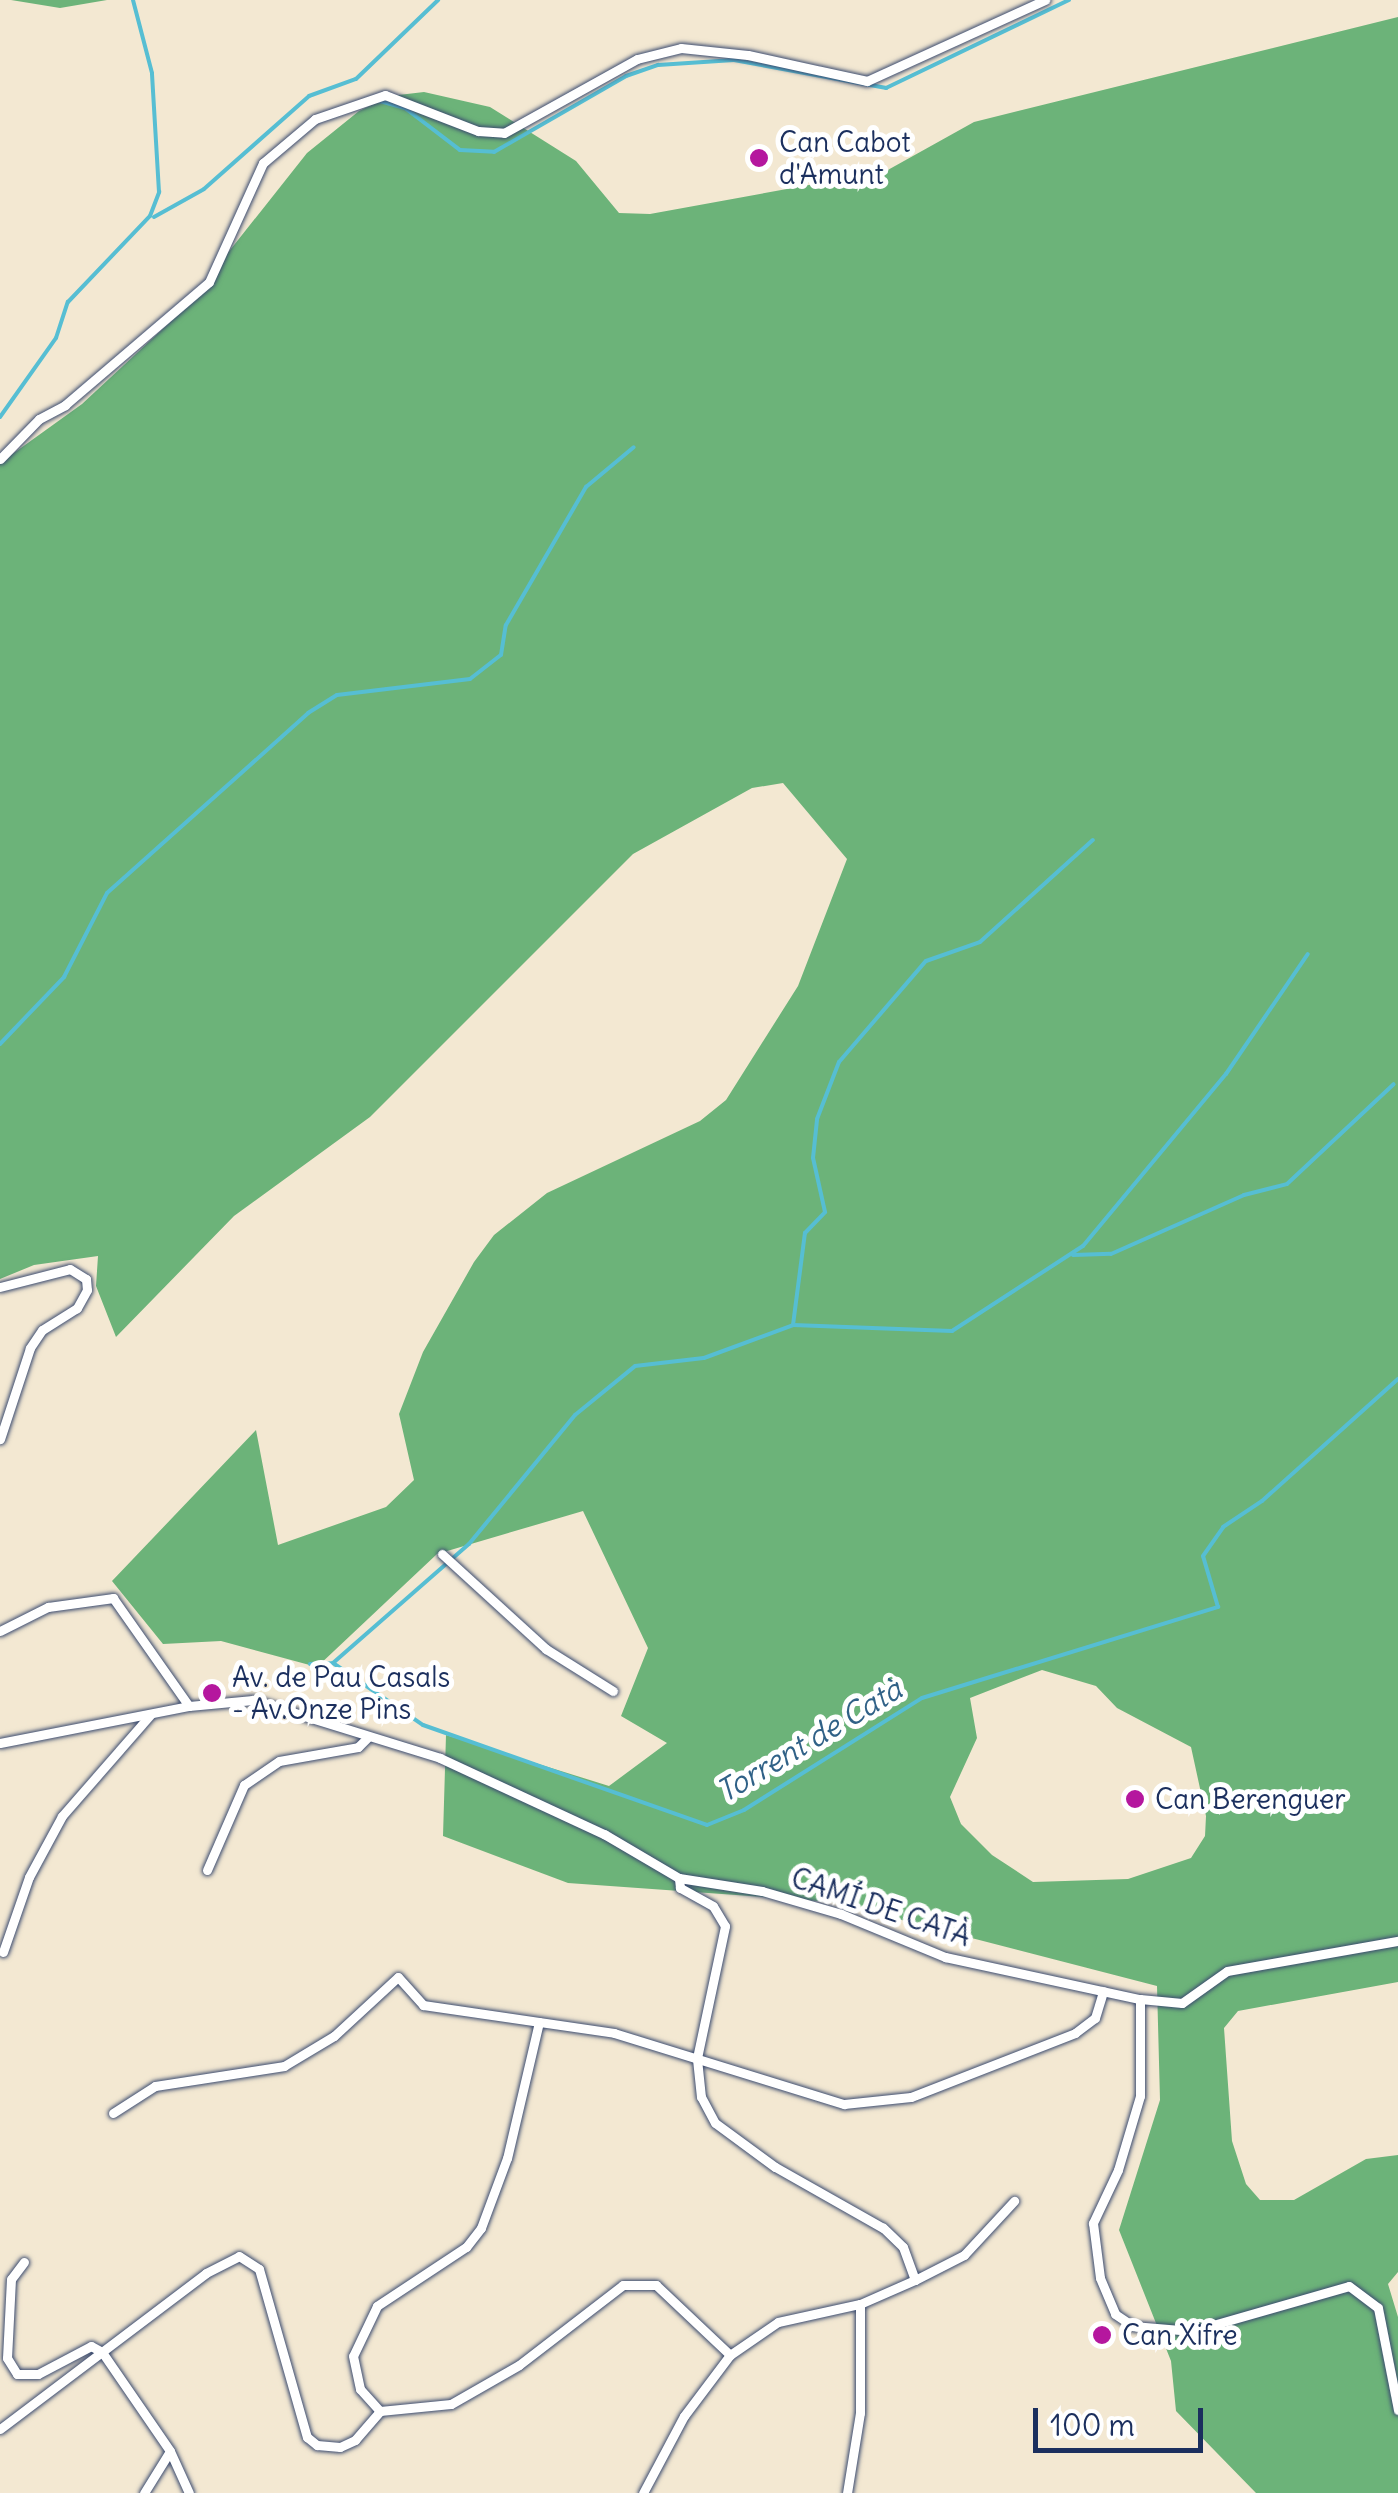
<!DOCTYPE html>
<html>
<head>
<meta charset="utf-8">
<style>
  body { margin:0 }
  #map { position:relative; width:1398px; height:2493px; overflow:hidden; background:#f3e8d2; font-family:Delius,sans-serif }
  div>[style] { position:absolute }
  .forest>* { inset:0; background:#6cb379 }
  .stream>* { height:4px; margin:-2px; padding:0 2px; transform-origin:2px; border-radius:2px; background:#56bed3 }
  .roads { filter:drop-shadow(0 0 2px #3b4b6f) drop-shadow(0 0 2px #3b4b6f) }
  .minor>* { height:9px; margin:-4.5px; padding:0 4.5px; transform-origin:4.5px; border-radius:4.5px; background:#fff }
  .dots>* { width:28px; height:28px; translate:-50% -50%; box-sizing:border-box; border:5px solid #fff; border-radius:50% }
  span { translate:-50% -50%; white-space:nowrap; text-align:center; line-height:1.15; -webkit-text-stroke:10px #fff; paint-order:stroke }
  .poi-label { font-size:28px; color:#1b2f5e }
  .left { translate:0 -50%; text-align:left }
  .street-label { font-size:28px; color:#1b2f5e }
  .water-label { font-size:30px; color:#306187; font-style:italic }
  .scale { position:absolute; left:1033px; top:2408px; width:170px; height:45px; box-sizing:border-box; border:5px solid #1b2f5e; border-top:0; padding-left:12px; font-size:30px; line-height:35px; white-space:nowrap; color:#1b2f5e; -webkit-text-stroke:8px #fff; paint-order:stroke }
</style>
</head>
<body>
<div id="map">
  <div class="forest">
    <div style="clip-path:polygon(11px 0,107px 0,60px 8px)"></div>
    <div style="clip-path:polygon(evenodd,1398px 17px,1398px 1982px,1238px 2011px,1224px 2028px,1232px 2141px,1246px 2184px,1260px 2200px,1294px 2200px,1366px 2159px,1398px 2155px,1398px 2272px,1388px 2284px,1398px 2317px,1398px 2493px,1256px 2493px,1176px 2411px,1171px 2361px,1119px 2230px,1160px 2100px,1157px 1986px,832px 1902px,568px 1883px,443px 1836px,446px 1735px,609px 1786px,667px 1743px,621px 1716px,648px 1648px,583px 1511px,437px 1554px,317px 1667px,221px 1641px,163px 1644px,112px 1581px,256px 1430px,278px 1545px,386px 1507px,414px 1480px,399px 1414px,423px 1352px,474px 1262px,494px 1235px,547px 1193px,700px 1121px,726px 1100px,798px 986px,847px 859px,783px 783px,752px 788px,633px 854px,370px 1117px,234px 1216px,116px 1337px,96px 1286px,98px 1256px,34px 1265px,0 1279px,0 463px,82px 404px,181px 312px,307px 153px,359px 111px,390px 96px,424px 92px,490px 107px,576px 161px,619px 213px,650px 214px,886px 171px,974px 122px,1398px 17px,1042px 1670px,1096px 1686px,1117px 1708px,1191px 1747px,1206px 1816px,1205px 1836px,1191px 1858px,1128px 1879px,1033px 1882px,992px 1855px,961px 1824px,950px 1797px,977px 1738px,970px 1698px,1042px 1670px)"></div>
  </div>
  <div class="stream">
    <div style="left:380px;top:101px;width:26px;rotate:16deg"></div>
    <div style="left:405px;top:108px;width:69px;rotate:37.4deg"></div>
    <div style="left:460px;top:150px;width:34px;rotate:3deg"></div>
    <div style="left:494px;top:152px;width:152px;rotate:-29.9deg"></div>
    <div style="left:626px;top:76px;width:34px;rotate:-19deg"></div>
    <div style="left:658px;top:65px;width:76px;rotate:-3.8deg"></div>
    <div style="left:734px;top:60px;width:155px;rotate:10.4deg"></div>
    <div style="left:886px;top:88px;width:203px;rotate:-25.7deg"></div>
    <div style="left:154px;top:217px;width:57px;rotate:-29.2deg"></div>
    <div style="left:204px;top:189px;width:140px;rotate:-41.5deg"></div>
    <div style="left:309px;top:96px;width:50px;rotate:-19.9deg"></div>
    <div style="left:356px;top:79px;width:114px;rotate:-43.9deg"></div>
    <div style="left:0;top:417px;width:97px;rotate:-54.7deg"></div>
    <div style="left:56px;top:338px;width:38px;rotate:-72deg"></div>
    <div style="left:68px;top:302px;width:119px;rotate:-46.4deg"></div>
    <div style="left:150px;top:216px;width:26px;rotate:-69deg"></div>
    <div style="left:159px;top:192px;width:119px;rotate:-93.4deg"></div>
    <div style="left:152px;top:73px;width:75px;rotate:-104.6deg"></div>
    <div style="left:0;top:1044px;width:93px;rotate:-46.3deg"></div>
    <div style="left:64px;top:977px;width:94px;rotate:-62.9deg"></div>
    <div style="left:107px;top:893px;width:270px;rotate:-41.8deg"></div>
    <div style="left:308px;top:713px;width:34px;rotate:-32deg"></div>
    <div style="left:337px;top:695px;width:134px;rotate:-6.9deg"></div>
    <div style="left:470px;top:679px;width:39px;rotate:-38deg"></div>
    <div style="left:501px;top:655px;width:30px;rotate:-81deg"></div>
    <div style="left:506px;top:625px;width:160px;rotate:-59.9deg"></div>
    <div style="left:586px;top:487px;width:62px;rotate:-39.8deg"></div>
    <div style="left:1073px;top:1255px;width:38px;rotate:-2deg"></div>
    <div style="left:1111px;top:1254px;width:145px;rotate:-23.9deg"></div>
    <div style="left:1244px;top:1195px;width:44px;rotate:-14.3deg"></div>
    <div style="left:1287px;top:1184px;width:146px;rotate:-43.1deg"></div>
    <div style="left:793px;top:1325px;width:93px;rotate:-82.6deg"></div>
    <div style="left:805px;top:1233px;width:29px;rotate:-46deg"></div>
    <div style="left:825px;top:1212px;width:55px;rotate:-102.5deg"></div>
    <div style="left:813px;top:1158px;width:39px;rotate:-84deg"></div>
    <div style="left:817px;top:1119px;width:61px;rotate:-68.9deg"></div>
    <div style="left:839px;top:1062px;width:133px;rotate:-49.3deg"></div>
    <div style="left:926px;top:961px;width:57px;rotate:-19.4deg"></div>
    <div style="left:980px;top:942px;width:152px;rotate:-42.1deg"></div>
    <div style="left:333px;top:1663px;width:181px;rotate:-41.2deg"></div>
    <div style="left:469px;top:1544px;width:167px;rotate:-50.6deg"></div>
    <div style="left:575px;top:1415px;width:77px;rotate:-39.2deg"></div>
    <div style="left:635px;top:1366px;width:69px;rotate:-6.6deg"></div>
    <div style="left:704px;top:1358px;width:95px;rotate:-20.3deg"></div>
    <div style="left:793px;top:1325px;width:159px;rotate:2.2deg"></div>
    <div style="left:952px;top:1331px;width:156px;rotate:-33deg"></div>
    <div style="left:1083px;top:1246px;width:224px;rotate:-50.3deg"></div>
    <div style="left:1226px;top:1074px;width:145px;rotate:-55.7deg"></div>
    <div style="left:310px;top:1664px;width:23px;rotate:-2deg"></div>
    <div style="left:333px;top:1663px;width:109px;rotate:34.6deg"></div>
    <div style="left:423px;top:1725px;width:301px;rotate:19.4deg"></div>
    <div style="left:707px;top:1825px;width:40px;rotate:-22deg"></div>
    <div style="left:744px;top:1810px;width:210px;rotate:-32.2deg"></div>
    <div style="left:922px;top:1698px;width:310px;rotate:-17.1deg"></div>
    <div style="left:1218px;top:1607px;width:53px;rotate:-106.4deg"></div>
    <div style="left:1203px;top:1556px;width:35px;rotate:-55deg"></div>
    <div style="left:1223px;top:1527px;width:47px;rotate:-33.7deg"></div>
    <div style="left:1262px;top:1501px;width:183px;rotate:-41.9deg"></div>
  </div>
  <div class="roads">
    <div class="minor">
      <div style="left:0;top:459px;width:56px;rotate:-45.7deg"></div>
      <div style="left:39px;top:419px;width:30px;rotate:-28deg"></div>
      <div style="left:65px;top:405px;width:189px;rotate:-40.5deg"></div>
      <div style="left:209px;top:282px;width:131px;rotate:-65.6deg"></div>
      <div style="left:263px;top:163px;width:68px;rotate:-40.2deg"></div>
      <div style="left:315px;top:119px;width:74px;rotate:-18.9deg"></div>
      <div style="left:385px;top:95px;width:100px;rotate:21.2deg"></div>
      <div style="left:478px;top:131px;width:26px;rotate:4deg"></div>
      <div style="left:504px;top:133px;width:152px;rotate:-29.1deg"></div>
      <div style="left:637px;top:59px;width:45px;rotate:-14deg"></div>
      <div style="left:681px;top:48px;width:67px;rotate:6deg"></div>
      <div style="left:748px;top:55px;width:122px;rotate:12.3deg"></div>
      <div style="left:867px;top:81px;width:196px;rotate:-24.5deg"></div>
      <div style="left:0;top:1287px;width:72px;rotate:-14.4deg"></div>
      <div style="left:70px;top:1269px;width:19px;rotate:32deg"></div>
      <div style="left:86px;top:1279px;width:11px;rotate:85deg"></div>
      <div style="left:87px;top:1290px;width:21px;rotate:119deg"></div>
      <div style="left:77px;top:1308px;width:41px;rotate:147.8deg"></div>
      <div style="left:42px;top:1330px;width:22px;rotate:124deg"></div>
      <div style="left:30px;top:1348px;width:96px;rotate:108.2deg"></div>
      <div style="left:442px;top:1554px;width:141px;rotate:42.4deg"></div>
      <div style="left:546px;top:1649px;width:79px;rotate:32.1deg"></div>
      <div style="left:0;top:1631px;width:54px;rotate:-26.6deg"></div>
      <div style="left:48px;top:1607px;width:66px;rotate:-7.9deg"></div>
      <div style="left:113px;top:1598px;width:132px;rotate:54.9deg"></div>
      <div style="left:0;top:1743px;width:193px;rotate:-11.1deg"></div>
      <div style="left:189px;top:1706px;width:64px;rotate:-5.4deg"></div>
      <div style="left:253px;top:1700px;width:196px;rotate:17.2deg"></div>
      <div style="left:440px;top:1758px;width:181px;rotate:24.9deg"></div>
      <div style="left:604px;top:1834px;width:87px;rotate:30.4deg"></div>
      <div style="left:679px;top:1878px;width:84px;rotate:8.9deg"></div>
      <div style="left:762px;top:1891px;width:82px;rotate:16.2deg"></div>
      <div style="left:841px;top:1914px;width:113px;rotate:22.5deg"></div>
      <div style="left:945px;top:1957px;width:199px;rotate:12.2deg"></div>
      <div style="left:1140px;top:1999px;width:42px;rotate:5.4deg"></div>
      <div style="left:1182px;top:2003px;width:55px;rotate:-35.4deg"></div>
      <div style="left:1227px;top:1971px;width:174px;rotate:-10deg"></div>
      <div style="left:207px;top:1870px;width:93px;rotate:-66.5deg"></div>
      <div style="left:244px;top:1785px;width:42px;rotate:-34.4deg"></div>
      <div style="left:279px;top:1761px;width:80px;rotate:-10deg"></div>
      <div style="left:358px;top:1747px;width:13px;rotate:-45deg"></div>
      <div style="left:3px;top:1952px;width:79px;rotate:-70.9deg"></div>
      <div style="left:29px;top:1877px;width:69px;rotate:-61.6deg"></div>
      <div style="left:62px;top:1816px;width:134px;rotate:-48.9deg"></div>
      <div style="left:1140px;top:1999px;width:97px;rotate:90deg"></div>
      <div style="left:1140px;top:2096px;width:77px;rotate:106.6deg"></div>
      <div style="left:1118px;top:2170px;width:59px;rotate:115.3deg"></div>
      <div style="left:1093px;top:2223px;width:55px;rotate:82.7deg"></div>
      <div style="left:1100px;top:2278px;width:39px;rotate:67deg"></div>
      <div style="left:1115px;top:2314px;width:22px;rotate:34deg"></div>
      <div style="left:1133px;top:2326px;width:59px;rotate:4.8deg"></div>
      <div style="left:1192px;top:2331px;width:163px;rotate:-16deg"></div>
      <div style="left:1349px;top:2286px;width:36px;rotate:37deg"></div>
      <div style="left:1378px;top:2308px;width:104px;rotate:78.9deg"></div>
      <div style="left:539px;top:2022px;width:140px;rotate:103.2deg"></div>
      <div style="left:507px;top:2158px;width:75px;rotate:110.4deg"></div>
      <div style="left:481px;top:2228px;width:24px;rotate:128deg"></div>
      <div style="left:466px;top:2247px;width:107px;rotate:146.5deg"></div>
      <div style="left:377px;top:2306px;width:55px;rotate:115.6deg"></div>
      <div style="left:353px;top:2356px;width:34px;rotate:78deg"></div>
      <div style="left:360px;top:2389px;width:30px;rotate:48deg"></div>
      <div style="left:380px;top:2411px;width:71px;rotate:-5.6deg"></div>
      <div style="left:451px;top:2404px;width:78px;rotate:-29.8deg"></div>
      <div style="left:519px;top:2365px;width:131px;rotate:-37.6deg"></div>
      <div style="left:623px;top:2285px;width:33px"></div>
      <div style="left:656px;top:2285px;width:102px;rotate:43.4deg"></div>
      <div style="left:113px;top:2113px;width:50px;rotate:-32.7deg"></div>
      <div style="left:155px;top:2086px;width:131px;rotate:-8.8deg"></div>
      <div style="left:284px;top:2066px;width:58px;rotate:-31deg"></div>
      <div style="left:334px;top:2036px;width:87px;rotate:-42.7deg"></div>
      <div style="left:398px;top:1977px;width:38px;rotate:48deg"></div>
      <div style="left:423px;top:2005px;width:193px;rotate:8.3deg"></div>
      <div style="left:614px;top:2033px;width:241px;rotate:17.2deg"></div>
      <div style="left:844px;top:2104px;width:67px;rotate:-6deg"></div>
      <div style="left:911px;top:2097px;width:176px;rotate:-21.3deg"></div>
      <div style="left:1075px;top:2033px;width:25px;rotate:-37deg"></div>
      <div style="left:1095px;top:2018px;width:28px;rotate:-73deg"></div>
      <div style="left:24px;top:2262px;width:21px;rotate:127deg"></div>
      <div style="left:11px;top:2279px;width:79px;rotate:92.9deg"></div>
      <div style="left:7px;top:2358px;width:19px;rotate:58deg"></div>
      <div style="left:17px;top:2374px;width:21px"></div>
      <div style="left:38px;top:2374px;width:60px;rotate:-27.8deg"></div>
      <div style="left:91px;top:2346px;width:13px;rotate:29deg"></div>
      <div style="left:102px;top:2352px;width:120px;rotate:55.5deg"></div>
      <div style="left:170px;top:2451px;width:46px;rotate:65.7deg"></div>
      <div style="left:915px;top:2280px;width:55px;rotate:-27deg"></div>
      <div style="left:964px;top:2255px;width:74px;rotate:-47.2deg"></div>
      <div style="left:0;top:2429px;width:258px;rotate:-37.1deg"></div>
      <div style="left:206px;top:2273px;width:37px;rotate:-27deg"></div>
      <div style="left:239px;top:2256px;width:24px;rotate:33deg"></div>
      <div style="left:259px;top:2269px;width:175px;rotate:74.1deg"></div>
      <div style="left:307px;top:2437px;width:13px;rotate:39deg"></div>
      <div style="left:317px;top:2445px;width:23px;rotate:5deg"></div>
      <div style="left:340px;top:2447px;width:17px;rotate:-25deg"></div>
      <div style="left:355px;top:2440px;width:38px;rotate:-49deg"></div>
      <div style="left:144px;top:2493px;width:49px;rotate:-58.2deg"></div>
      <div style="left:643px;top:2493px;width:87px;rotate:-62deg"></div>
      <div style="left:684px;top:2416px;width:76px;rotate:-53deg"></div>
      <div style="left:730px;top:2355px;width:58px;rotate:-34.5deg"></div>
      <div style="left:778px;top:2322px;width:84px;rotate:-12.4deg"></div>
      <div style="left:860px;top:2304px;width:60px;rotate:-23.6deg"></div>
      <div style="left:915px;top:2280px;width:35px;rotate:-110deg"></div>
      <div style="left:903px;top:2247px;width:28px;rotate:-136deg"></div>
      <div style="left:883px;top:2228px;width:124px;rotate:-150.5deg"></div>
      <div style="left:775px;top:2167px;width:74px;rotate:-143.7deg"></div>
      <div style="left:715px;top:2123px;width:30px;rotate:-118deg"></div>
      <div style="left:701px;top:2097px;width:39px;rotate:-96deg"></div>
      <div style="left:697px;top:2058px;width:135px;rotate:-78deg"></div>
      <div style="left:725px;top:1926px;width:23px;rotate:-121deg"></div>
      <div style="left:713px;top:1906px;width:38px;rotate:-151deg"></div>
      <div style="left:680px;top:1888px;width:10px;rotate:-96deg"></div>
      <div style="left:847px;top:2493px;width:81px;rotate:-80.8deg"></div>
      <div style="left:860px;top:2413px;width:109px;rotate:-90deg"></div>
    </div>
  </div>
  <div class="dots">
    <div style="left:759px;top:158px;background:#b5179e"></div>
    <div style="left:212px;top:1693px;background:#b5179e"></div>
    <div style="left:1135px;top:1799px;background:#b5179e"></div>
    <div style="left:1102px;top:2335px;background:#b5179e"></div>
  </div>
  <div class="poi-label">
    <span class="left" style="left:779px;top:158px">Can Cabot<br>d'Amunt</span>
    <span class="left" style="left:232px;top:1693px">Av. de Pau Casals<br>- Av.Onze Pins</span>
    <span class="left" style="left:1155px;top:1799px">Can Berenguer</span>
    <span class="left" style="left:1122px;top:2335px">Can Xifre</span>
  </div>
  <div class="street-label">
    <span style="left:881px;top:1907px;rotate:19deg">CAMÍ DE CATÀ</span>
  </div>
  <div class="water-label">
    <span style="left:809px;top:1740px;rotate:-31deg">Torrent de Catà</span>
  </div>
  <div class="scale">100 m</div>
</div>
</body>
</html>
